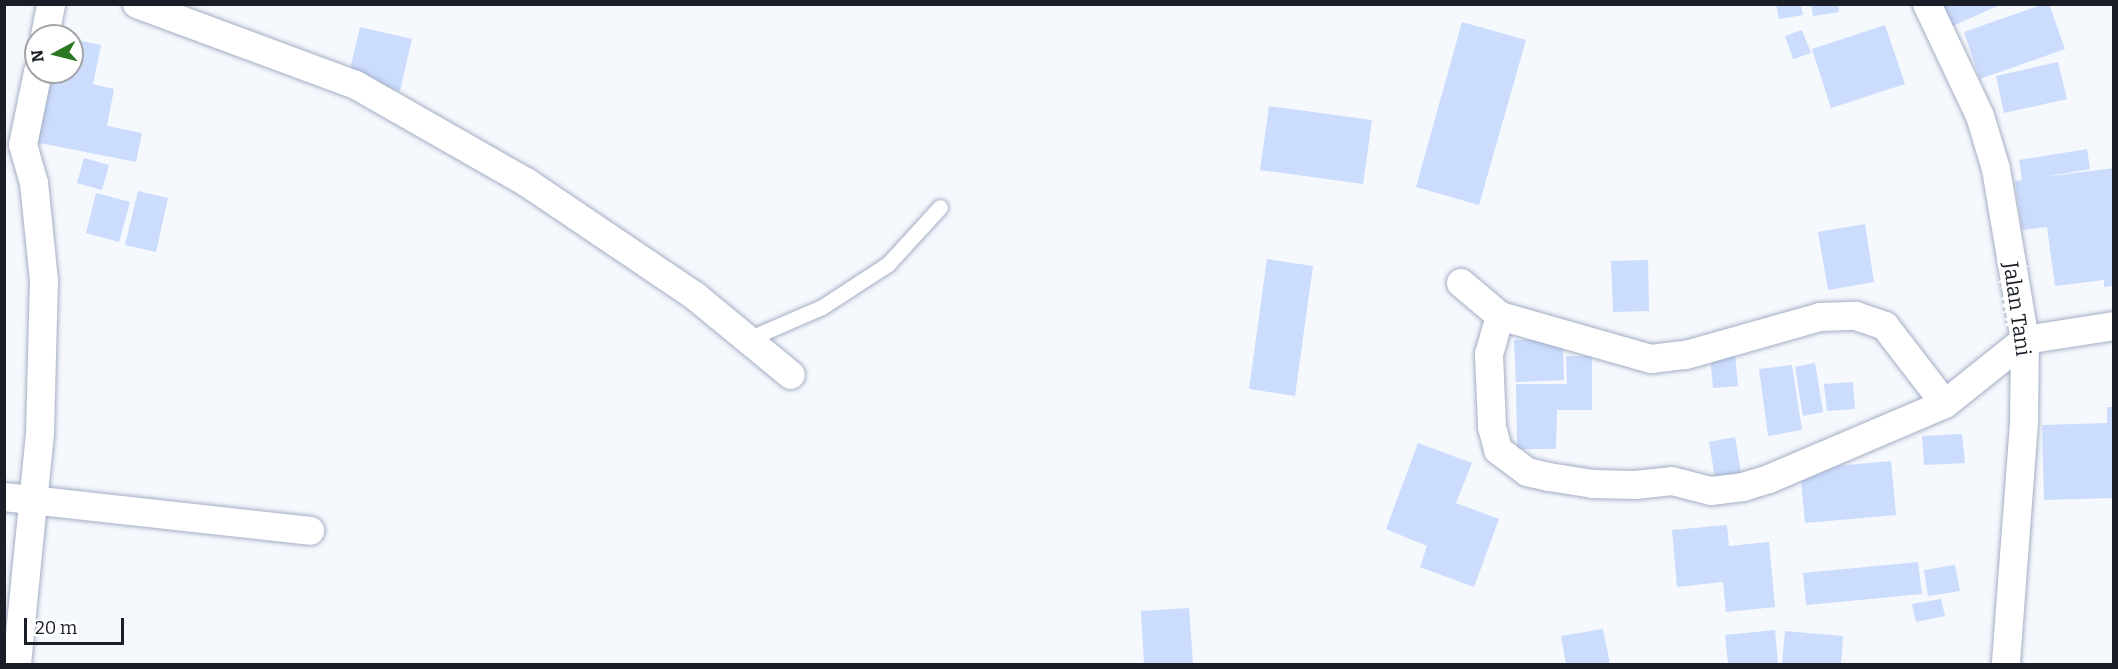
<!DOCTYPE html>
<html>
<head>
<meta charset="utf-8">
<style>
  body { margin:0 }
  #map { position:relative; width:2118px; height:669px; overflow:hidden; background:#f5f8fd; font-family:Bitter,serif }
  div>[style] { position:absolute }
  .building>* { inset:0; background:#cbdcfd }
  .roads { filter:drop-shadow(0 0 2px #a3aec4) drop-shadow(0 0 2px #a3aec4) }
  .lane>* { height:15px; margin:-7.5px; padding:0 7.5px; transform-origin:7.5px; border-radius:7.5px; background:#fff }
  .street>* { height:28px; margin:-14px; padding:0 14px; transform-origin:14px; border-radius:14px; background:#fff }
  span { translate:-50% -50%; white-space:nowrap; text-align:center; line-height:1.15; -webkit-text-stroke:6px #fff; paint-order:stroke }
  .street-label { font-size:21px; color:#1a1e26 }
  .frame { position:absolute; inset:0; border:6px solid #1a1e26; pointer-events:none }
  .north { position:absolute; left:24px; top:24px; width:60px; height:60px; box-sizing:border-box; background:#fff; border:2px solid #a3a5a8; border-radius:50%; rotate:263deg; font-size:16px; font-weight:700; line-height:24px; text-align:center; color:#1a1e26 }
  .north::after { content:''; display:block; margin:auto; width:21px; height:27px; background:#2a7821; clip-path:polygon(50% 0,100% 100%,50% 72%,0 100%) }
  .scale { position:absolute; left:24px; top:618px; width:100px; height:27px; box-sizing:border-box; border:3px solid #1a1e26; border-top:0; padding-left:8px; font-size:18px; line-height:21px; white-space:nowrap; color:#1a1e26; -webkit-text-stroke:4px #fff; paint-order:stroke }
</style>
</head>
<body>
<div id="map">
  <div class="building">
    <div style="clip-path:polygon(1776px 4px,1801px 4px,1803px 15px,1779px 19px)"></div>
    <div style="clip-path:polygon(1811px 4px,1838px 4px,1839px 12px,1813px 16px)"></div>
    <div style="clip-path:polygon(1938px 4px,2002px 4px,1948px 28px)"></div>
    <div style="clip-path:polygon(2044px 4px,2049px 4px,2065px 49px,1980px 79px,1964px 32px)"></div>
    <div style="clip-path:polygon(1462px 22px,1526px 40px,1479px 205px,1416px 187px)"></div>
    <div style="clip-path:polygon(1885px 25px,1905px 84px,1831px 108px,1812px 49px)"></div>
    <div style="clip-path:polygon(360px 27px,412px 39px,400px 91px,348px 78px)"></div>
    <div style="clip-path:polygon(1802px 30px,1811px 53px,1793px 59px,1785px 36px)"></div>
    <div style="clip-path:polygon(72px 39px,101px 45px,93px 84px,114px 89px,107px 126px,142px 133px,136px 162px,35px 142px,48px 72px,72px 72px)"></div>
    <div style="clip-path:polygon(2058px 62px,2067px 99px,2004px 113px,1996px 76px)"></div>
    <div style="clip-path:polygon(1269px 106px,1372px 120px,1363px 184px,1260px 170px)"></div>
    <div style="clip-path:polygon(2087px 149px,2090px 169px,2044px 177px,2114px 168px,2114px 286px,2104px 287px,2104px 280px,2055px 286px,2047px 227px,2022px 230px,2015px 181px,2022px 180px,2019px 160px)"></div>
    <div style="clip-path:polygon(84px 158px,109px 165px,102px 190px,77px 183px)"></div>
    <div style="clip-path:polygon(138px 191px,168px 198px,156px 252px,125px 245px)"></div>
    <div style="clip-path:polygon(96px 193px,130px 202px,119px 242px,86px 233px)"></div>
    <div style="clip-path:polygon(1865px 224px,1874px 282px,1828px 290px,1818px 232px)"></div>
    <div style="clip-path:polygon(1267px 259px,1313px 266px,1295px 396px,1249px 389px)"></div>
    <div style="clip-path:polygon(1648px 260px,1649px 311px,1613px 312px,1611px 261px)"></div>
    <div style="clip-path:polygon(1563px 339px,1564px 380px,1516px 382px,1514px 340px)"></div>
    <div style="clip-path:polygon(1735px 354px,1738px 386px,1713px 388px,1710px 356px)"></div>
    <div style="clip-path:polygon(1566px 356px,1592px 356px,1592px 410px,1557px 410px,1556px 449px,1517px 449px,1516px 384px,1567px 384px)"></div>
    <div style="clip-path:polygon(1815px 363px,1823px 412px,1803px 416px,1795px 367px)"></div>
    <div style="clip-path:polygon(1792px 365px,1802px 430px,1768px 436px,1759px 369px)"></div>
    <div style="clip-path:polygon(1853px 382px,1855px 409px,1827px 411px,1824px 384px)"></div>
    <div style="clip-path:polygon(2107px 407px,2114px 407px,2114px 498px,2044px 500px,2042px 425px,2107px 423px)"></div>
    <div style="clip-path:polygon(1962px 434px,1965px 463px,1924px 465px,1922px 436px)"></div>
    <div style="clip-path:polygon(1735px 437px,1742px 479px,1716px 484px,1709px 442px)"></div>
    <div style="clip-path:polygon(1418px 443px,1472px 463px,1456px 503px,1499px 519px,1474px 587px,1420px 567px,1427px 546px,1386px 529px)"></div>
    <div style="clip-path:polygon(1891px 461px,1896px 515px,1805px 523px,1800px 469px)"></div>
    <div style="clip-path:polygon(1727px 525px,1729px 546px,1769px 542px,1775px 607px,1726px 612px,1723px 582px,1677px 587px,1672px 530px)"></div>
    <div style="clip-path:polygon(1918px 562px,1922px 594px,1806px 605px,1803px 573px)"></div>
    <div style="clip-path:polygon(1955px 565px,1960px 591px,1928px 596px,1924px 570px)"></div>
    <div style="clip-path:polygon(1941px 599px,1945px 616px,1916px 622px,1912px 604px)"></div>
    <div style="clip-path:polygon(1189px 608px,1193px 664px,1144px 664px,1141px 611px)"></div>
    <div style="clip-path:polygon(1603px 629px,1610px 664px,1566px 664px,1561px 636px)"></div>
    <div style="clip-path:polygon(1775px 630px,1778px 664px,1728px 664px,1725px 635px)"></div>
    <div style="clip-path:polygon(1785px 631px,1843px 636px,1841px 664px,1782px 664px)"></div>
  </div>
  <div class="roads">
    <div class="lane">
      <div style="left:748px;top:339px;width:81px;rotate:-23.4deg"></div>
      <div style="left:822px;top:307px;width:79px;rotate:-33.1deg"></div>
      <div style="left:888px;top:264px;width:77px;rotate:-47.6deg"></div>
    </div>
    <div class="street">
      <div style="left:137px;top:4px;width:233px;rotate:20.3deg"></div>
      <div style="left:356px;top:85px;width:196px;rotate:29.7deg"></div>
      <div style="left:526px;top:182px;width:204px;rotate:34deg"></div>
      <div style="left:695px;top:296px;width:124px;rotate:39.5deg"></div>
      <div style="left:1927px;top:4px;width:124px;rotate:64.7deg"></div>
      <div style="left:1980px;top:116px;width:55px;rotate:73.2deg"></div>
      <div style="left:1996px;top:169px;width:173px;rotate:80.4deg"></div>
      <div style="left:2025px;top:340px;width:83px;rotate:90.7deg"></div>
      <div style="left:2024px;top:423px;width:242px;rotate:94.3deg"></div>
      <div style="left:45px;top:36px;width:33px;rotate:-79deg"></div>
      <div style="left:1461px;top:283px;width:51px;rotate:40.2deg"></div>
      <div style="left:1500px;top:316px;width:157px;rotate:15.9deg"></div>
      <div style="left:1651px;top:359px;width:35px;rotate:-7deg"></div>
      <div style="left:1686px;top:355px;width:139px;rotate:-15.8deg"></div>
      <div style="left:1820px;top:317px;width:36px;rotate:-2deg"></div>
      <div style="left:1856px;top:316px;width:31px;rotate:19deg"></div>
      <div style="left:1885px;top:326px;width:98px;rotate:52.4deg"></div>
      <div style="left:1500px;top:316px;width:40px;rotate:106deg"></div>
      <div style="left:1489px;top:354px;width:73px;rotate:87.6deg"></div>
      <div style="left:1492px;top:427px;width:24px;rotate:75deg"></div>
      <div style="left:1498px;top:450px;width:36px;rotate:37deg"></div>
      <div style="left:1527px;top:472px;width:23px;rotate:13deg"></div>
      <div style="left:1549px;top:477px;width:45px;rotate:9deg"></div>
      <div style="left:1593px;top:484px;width:42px;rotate:1.4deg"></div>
      <div style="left:1635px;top:485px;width:37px;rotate:-6deg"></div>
      <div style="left:1672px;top:481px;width:40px;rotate:14.4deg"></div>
      <div style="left:1711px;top:491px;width:32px;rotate:-7deg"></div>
      <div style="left:1743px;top:487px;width:27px;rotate:-17deg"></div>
      <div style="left:1769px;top:479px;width:191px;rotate:-23.1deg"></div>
      <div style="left:1945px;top:404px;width:102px;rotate:-38.7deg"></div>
      <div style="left:2025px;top:340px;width:90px;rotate:-8.9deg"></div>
      <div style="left:4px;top:497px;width:308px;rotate:6.3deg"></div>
      <div style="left:17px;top:664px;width:232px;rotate:-84.3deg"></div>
      <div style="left:40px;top:433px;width:152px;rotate:-88.5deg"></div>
      <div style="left:44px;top:281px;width:99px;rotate:-95.8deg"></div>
      <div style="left:34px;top:183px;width:40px;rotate:-106deg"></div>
      <div style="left:23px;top:145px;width:75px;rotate:-78.4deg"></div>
    </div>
  </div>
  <div class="street-label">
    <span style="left:2017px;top:309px;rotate:82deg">Jalan Tani</span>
  </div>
  <div class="frame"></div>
  <div class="north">N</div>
  <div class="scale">20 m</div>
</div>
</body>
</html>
